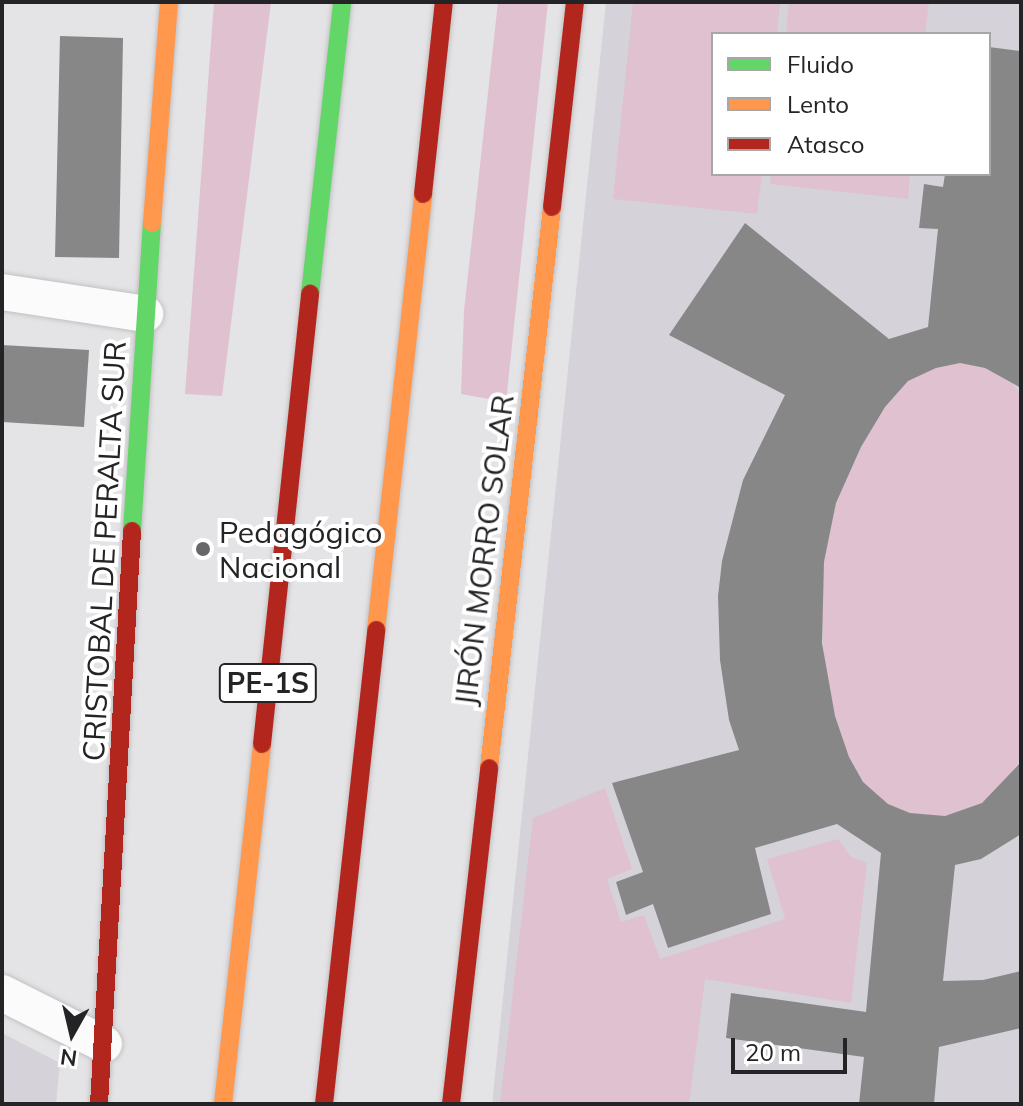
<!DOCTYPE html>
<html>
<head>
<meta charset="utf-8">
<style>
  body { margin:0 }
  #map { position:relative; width:1023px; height:1106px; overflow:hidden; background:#e4e3e6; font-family:Mulish,sans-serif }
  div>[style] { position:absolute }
  .built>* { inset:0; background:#d5d3d9 }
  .green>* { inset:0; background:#dfc1cf }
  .building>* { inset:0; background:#888788 }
  .roads { filter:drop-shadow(0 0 2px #c2c1c3) drop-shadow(0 0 2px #c2c1c3) }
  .street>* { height:36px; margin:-18px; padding:0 18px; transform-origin:18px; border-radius:18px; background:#fbfbfb }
  .fast>* { height:18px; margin:-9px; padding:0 9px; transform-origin:9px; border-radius:9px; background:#63d668 }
  .slow>* { height:18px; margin:-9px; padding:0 9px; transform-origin:9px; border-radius:9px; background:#ff974d }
  .jam>* { height:18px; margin:-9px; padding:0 9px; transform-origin:9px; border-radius:9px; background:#b3261e }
  .dots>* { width:22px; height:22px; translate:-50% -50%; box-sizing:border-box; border:4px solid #fff; border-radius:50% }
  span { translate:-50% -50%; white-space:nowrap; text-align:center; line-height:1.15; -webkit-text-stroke:8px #fff; paint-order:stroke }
  .shield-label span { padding:2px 6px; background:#fff; border:2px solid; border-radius:6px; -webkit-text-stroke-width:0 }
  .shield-label { font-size:28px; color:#242325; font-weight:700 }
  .poi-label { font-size:30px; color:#242325 }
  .left { translate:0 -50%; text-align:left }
  .street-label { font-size:30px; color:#242325 }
  .frame { position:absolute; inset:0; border:4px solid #242325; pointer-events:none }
  .legend { position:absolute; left:711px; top:32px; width:280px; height:144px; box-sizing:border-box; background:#fff; border:2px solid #a7a7a8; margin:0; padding:10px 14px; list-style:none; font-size:24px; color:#242325 }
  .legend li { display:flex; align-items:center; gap:16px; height:40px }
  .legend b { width:40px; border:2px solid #a7a7a8 }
  .north { position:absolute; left:32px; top:994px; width:80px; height:80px; -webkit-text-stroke:6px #fff; paint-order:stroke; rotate:188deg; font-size:22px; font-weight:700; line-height:32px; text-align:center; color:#242325 }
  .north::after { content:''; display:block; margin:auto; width:28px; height:36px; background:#242325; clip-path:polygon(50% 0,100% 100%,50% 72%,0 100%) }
  .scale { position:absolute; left:731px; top:1038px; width:116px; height:36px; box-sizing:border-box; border:4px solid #242325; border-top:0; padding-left:10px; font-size:24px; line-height:28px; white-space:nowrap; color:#242325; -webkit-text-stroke:6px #fff; paint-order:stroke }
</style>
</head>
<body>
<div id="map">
  <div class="built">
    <div style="clip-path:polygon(evenodd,606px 2px,1021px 2px,1021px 1104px,492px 1104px,606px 2px,713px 34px,989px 34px,989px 174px,713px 174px,713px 34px)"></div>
    <div style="clip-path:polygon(2px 1033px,60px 1063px,56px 1104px,2px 1104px)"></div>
  </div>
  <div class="green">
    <div style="clip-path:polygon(214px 2px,271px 2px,222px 396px,185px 394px)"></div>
    <div style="clip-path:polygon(498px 2px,548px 2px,506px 402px,461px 394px,464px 311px)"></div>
    <div style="clip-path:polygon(633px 2px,780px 2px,777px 34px,713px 34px,713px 174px,762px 174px,757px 214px,613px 199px)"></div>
    <div style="clip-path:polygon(789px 2px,929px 2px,925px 34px,786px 34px)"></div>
    <div style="clip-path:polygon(771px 174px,910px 174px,908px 199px,770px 184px)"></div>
    <div style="clip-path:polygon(960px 363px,985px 368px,1012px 383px,1021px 395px,1021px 756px,1016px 767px,982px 803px,945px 816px,910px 813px,888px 804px,863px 782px,849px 757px,835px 716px,825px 673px,821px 606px,824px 562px,836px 503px,861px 447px,885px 407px,908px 381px,936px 368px)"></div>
    <div style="clip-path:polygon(605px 788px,632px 869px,607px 879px,621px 922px,644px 915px,660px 959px,785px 919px,767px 859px,838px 839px,851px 857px,867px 863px,851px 1003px,705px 979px,689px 1104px,500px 1104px,533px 818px)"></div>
  </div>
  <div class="building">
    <div style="clip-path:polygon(60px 36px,123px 38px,119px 258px,55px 257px)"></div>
    <div style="clip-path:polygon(989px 47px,1021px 51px,1021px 388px,985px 368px,960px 363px,936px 368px,908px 381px,885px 407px,861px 447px,836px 503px,824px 562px,822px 643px,835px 716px,849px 757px,863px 782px,888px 804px,910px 813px,945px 816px,982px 803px,1021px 762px,1021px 834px,981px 859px,955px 865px,943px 981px,983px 980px,1021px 971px,1021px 1028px,939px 1047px,934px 1104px,859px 1104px,864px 1057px,726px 1038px,731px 993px,866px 1012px,881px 853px,837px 824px,755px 848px,771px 914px,668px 948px,653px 904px,626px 915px,616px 882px,643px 872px,612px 783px,739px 750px,729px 720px,720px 660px,718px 596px,722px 561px,743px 480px,785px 395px,669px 335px,745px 223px,889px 339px,928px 327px,938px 229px,919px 228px,924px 184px,943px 187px,945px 174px,989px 174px)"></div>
    <div style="clip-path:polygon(2px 345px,89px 350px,84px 427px,2px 422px)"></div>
  </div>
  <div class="roads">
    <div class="street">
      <div style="left:2px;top:292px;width:145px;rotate:8.7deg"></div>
      <div style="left:2px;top:993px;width:114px;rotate:26.6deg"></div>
    </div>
    <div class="fast">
      <div style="left:310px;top:294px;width:294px;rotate:-83.7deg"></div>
      <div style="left:132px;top:531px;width:309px;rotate:-86.3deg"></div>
    </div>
    <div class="slow">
      <div style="left:152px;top:223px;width:222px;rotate:-85.6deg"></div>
      <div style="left:376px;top:630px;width:439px;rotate:-83.8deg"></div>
      <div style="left:489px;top:768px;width:565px;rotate:-83.59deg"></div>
      <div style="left:223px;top:1104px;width:362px;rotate:-83.8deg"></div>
    </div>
    <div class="jam">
      <div style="left:423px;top:194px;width:193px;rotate:-83.8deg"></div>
      <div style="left:552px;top:207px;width:206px;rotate:-83.6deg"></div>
      <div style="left:262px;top:744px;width:453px;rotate:-83.9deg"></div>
      <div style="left:99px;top:1104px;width:574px;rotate:-86.7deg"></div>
      <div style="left:324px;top:1104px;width:477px;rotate:-83.7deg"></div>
      <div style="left:451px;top:1104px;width:338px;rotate:-83.5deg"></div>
    </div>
  </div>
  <div class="dots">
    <div style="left:203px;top:549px;background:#676669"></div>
  </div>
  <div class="shield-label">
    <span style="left:268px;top:683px">PE-1S</span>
  </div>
  <div class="poi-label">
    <span class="left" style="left:219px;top:549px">Pedagógico<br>Nacional</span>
  </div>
  <div class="street-label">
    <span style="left:484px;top:550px;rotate:-83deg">JIRÓN MORRO SOLAR</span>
    <span style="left:104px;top:551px;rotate:-87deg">CRISTOBAL DE PERALTA SUR</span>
  </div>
  <div class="frame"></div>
  <ul class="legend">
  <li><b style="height:10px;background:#63d668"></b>Fluido</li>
  <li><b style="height:10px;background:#ff974d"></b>Lento</li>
  <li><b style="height:10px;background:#b3261e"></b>Atasco</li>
  </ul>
  <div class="north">N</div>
  <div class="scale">20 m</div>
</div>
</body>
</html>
